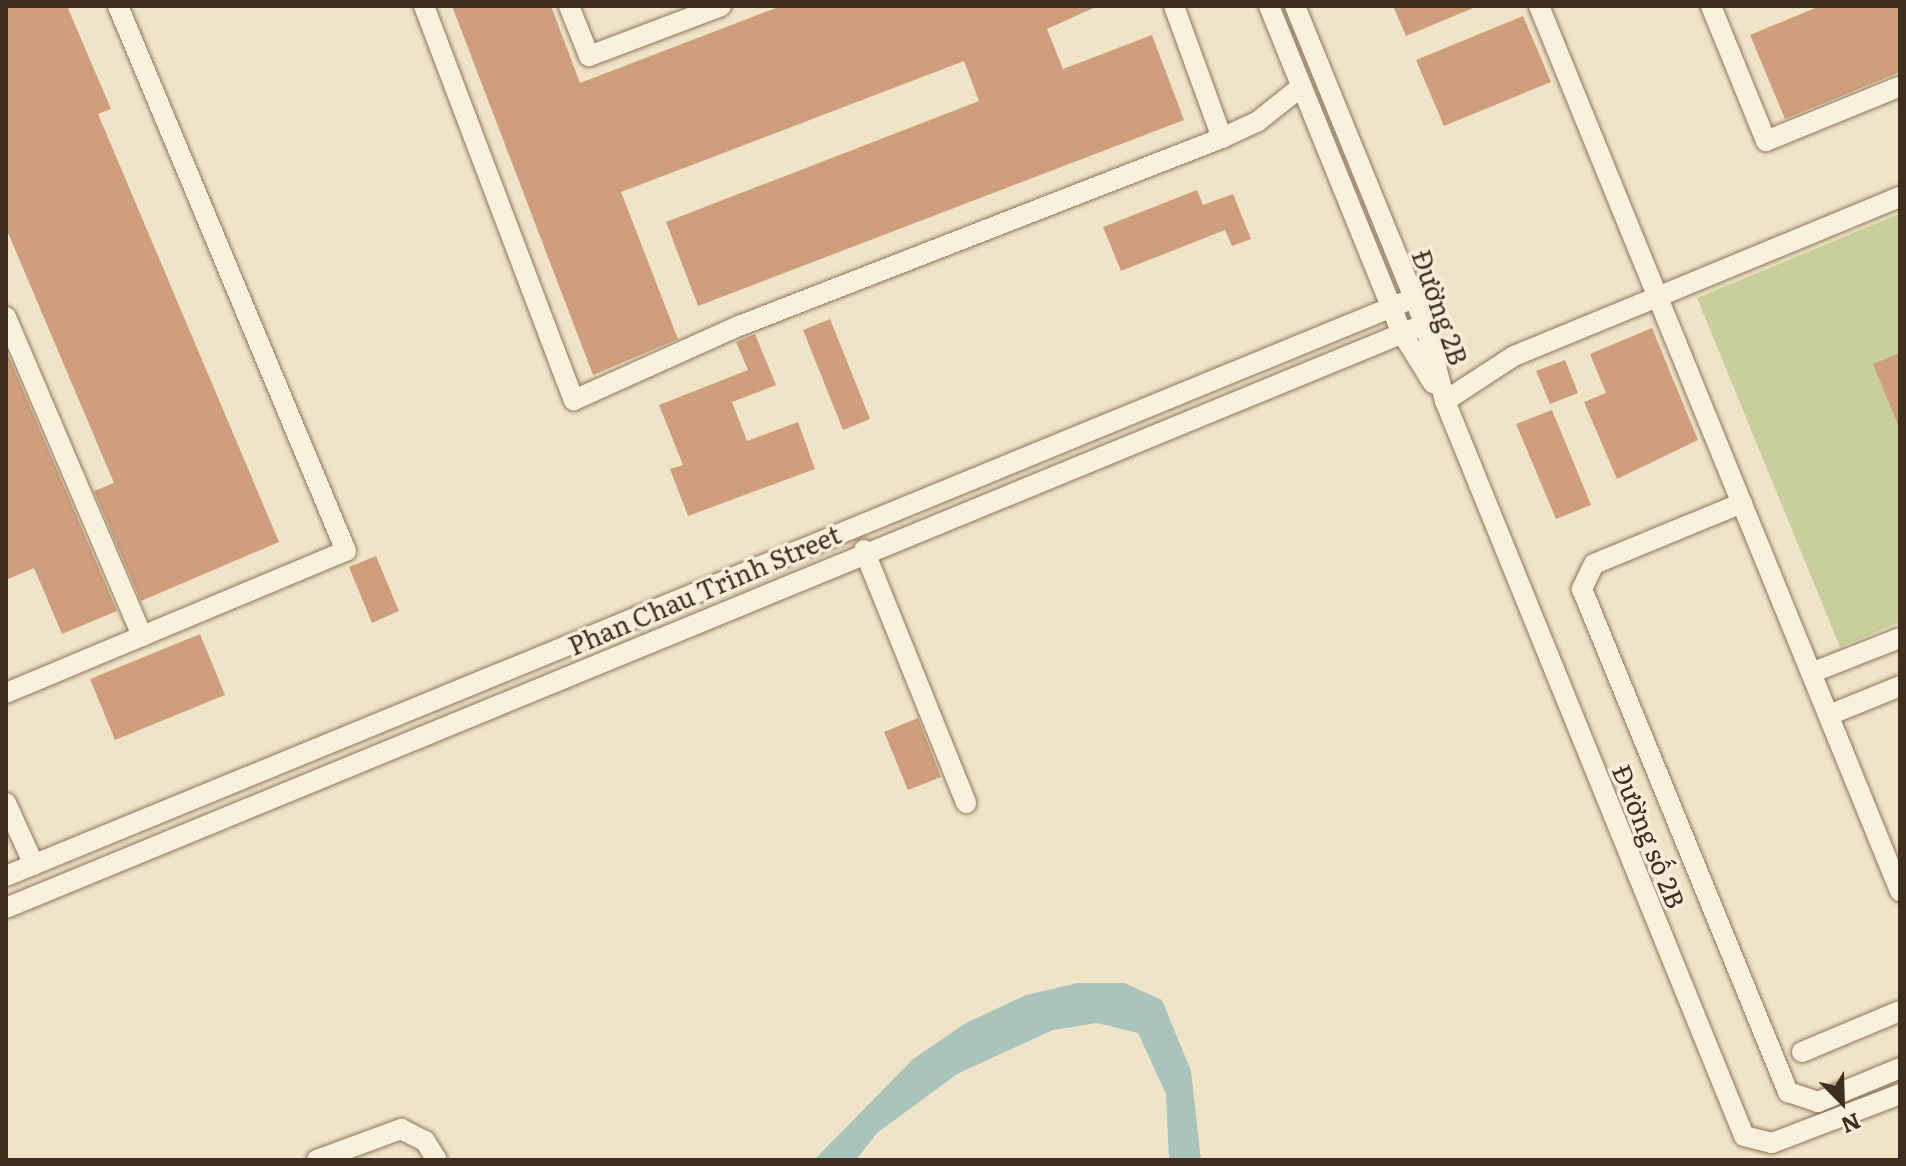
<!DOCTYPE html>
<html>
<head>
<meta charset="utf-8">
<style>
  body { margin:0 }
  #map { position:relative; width:1906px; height:1166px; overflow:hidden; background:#f0e4c8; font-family:Literata,serif }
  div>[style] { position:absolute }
  .green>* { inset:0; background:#c9cf9b }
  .water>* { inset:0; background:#a9c4bc }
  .building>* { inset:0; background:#cf9f7d }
  .roads { filter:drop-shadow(0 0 2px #8d765c) drop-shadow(0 0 2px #8d765c) }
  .minor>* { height:20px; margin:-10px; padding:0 10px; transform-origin:10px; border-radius:10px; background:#faf1dc }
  span { translate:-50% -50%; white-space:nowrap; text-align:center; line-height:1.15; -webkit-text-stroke:7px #f7eed8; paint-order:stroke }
  .street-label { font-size:26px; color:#3d2e20 }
  .frame { position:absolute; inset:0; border:8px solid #3d2e20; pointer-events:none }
  .north { position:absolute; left:1802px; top:1062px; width:80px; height:80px; -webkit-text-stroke:6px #f7eed8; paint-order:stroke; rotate:157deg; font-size:22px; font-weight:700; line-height:32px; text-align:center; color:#3d2e20 }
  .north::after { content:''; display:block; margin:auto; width:28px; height:36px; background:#3d2e20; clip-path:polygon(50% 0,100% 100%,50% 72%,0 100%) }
</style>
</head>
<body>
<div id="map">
  <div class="green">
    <div style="clip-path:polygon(1899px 214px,1900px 622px,1840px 647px,1697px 298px)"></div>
  </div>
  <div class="water">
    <div style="clip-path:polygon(1078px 983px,1124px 983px,1162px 1000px,1191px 1071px,1201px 1160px,1169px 1160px,1166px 1094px,1138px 1033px,1097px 1023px,1053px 1030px,957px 1074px,877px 1133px,856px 1160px,814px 1160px,913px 1059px,966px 1023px,1026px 995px)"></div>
  </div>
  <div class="building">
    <div style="clip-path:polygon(6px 6px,67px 6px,111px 109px,98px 114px,279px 542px,141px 601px,94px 491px,114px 483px,6px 228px)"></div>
    <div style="clip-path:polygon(452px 6px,551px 6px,580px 83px,781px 6px,1098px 6px,1047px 29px,1063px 69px,1152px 35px,1184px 120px,698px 306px,666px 222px,979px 101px,964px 61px,621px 192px,678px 339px,593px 375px)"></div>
    <div style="clip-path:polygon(1393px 6px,1478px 6px,1406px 36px)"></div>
    <div style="clip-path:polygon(1820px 6px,1900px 6px,1900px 72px,1785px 119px,1750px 35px)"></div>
    <div style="clip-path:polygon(1523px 16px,1551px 82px,1444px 126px,1416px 60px)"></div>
    <div style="clip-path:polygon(1197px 190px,1203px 205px,1233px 194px,1251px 239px,1232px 246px,1225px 230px,1121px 271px,1103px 227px)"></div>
    <div style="clip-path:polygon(830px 319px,870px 419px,843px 430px,803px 330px)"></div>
    <div style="clip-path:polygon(1652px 328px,1698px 440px,1617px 479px,1584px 402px,1606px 393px,1590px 354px)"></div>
    <div style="clip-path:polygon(755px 334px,776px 385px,732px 402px,747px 441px,798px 422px,815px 469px,688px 516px,670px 469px,683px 465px,659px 405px,748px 370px,736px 342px)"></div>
    <div style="clip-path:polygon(6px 350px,117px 611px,62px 634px,34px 568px,6px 580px)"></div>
    <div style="clip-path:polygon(1900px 353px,1900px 429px,1873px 364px)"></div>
    <div style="clip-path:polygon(1565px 360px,1578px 393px,1550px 404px,1536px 371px)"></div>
    <div style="clip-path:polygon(1552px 410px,1591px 505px,1556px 519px,1516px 424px)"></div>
    <div style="clip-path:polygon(376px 556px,399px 611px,372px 623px,349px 567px)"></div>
    <div style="clip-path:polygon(200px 634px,225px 695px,115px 740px,90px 679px)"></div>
    <div style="clip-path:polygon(918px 718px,941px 777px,908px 790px,884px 732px)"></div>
  </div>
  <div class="roads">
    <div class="minor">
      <div style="left:424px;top:6px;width:422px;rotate:69.2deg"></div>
      <div style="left:574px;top:400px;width:181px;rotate:-24.2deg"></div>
      <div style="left:739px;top:326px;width:518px;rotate:-21.27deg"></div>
      <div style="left:1222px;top:138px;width:140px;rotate:-110deg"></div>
      <div style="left:569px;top:6px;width:54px;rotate:68.2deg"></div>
      <div style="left:589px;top:56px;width:141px;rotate:-20.7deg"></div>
      <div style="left:1269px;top:6px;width:353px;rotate:67.9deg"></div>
      <div style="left:1402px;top:333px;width:59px;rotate:58.2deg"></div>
      <div style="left:1295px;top:6px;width:344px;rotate:67.8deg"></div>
      <div style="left:1425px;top:324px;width:80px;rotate:75.4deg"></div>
      <div style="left:1445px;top:401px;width:793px;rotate:67.86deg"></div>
      <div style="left:1744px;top:1136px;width:29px;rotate:14deg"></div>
      <div style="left:1772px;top:1143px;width:137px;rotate:-20.9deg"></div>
      <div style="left:1539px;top:6px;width:956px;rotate:67.81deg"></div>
      <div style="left:1711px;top:6px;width:146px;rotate:67.8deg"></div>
      <div style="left:1766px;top:141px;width:143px;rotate:-22.2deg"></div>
      <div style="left:1222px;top:138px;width:38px;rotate:-25deg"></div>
      <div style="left:1257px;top:122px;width:56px;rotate:-38.5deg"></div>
      <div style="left:6px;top:317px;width:347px;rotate:66.9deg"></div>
      <div style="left:1445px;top:401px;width:82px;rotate:-33.1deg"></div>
      <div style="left:1514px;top:356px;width:417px;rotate:-22.4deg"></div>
      <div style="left:1742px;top:503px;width:160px;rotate:157.6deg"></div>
      <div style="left:1594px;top:564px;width:28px;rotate:116deg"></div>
      <div style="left:1582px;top:589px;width:544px;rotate:67.73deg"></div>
      <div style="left:1788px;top:1092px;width:32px;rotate:18deg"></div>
      <div style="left:1818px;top:1102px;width:89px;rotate:-22.5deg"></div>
      <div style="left:864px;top:550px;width:273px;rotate:68deg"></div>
      <div style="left:1811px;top:673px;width:96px;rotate:-21.5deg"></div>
      <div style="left:6px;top:693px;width:368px;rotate:-22.7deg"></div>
      <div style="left:346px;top:551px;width:591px;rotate:-112.7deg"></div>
      <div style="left:1829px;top:715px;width:77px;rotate:-22.2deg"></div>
      <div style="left:6px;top:803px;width:68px;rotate:65.7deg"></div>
      <div style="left:6px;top:876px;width:1522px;rotate:-22.32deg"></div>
      <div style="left:6px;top:908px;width:1534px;rotate:-22.37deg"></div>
      <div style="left:1802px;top:1052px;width:106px;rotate:-22.7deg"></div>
      <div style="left:317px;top:1160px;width:90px;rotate:-20.3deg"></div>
      <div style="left:401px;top:1129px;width:27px;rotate:27deg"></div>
      <div style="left:425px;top:1141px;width:22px;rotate:58deg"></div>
    </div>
  </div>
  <div class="street-label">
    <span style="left:1441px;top:307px;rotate:71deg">Đường 2B</span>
    <span style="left:704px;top:589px;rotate:-23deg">Phan Chau Trinh Street</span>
    <span style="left:1650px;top:836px;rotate:68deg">Đường số 2B</span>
  </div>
  <div class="frame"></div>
  <div class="north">N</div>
</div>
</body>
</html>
